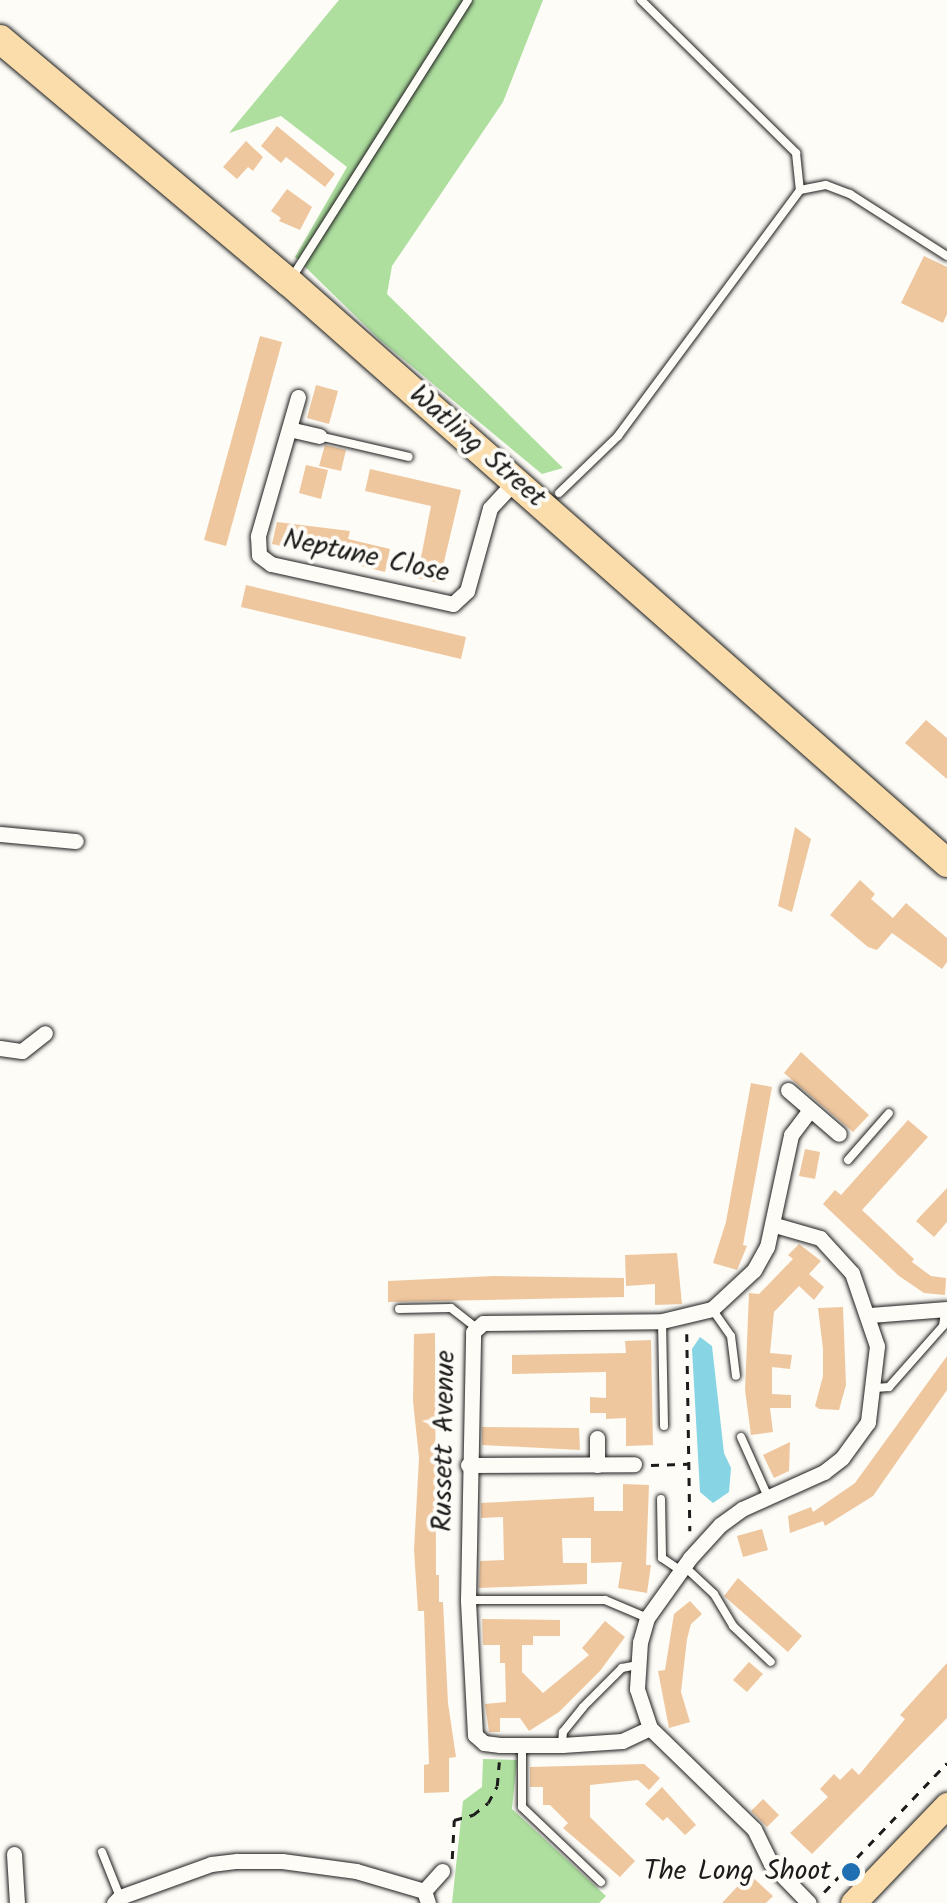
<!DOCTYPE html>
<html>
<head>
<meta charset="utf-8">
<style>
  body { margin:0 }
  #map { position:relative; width:947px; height:1903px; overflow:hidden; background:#fdfcf7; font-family:Kalam,sans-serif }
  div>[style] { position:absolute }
  .green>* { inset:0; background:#aedf9f }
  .water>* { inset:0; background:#87d4e5 }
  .building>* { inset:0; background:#efc79f }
  .path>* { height:2.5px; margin-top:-1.25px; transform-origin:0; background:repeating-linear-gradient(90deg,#1c1c1c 0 8px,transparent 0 16px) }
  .roads { filter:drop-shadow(0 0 2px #1c1c1c) drop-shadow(0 0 2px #1c1c1c) }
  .lane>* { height:8px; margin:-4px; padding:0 4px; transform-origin:4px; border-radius:4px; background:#fdfcf7 }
  .street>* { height:15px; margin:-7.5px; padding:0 7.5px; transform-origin:7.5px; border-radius:7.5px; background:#fdfcf7 }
  .primary>* { height:25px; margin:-12.5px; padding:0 12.5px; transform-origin:12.5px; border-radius:12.5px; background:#faddab }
  .highway>* { height:28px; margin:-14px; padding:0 14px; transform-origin:14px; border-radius:14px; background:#faddab }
  .dots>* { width:28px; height:28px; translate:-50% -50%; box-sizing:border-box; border:5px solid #fdfcf7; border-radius:50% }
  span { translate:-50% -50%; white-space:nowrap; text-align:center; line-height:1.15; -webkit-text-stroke:8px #fdfcf7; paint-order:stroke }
  .street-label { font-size:28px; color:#1c1c1c }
  .poi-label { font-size:28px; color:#1c1c1c }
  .right { translate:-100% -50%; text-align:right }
</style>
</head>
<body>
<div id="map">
  <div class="green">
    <div style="clip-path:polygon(339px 0,543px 0,503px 102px,392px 266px,387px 294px,563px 468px,542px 474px,380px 340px,295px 257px,347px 167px,281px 116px,229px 133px)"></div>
    <div style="clip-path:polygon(483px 1759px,517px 1760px,512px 1809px,606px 1896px,599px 1903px,452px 1903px,463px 1801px,482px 1787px)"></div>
  </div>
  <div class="water">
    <div style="clip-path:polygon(700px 1337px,712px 1346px,724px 1453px,731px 1468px,729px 1492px,713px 1503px,700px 1492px,692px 1349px)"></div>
  </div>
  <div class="building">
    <div style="clip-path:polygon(277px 126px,335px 174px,325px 187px,286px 157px,281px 163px,261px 146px)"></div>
    <div style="clip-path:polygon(246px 141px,263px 157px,253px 171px,248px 167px,237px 179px,223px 167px)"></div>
    <div style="clip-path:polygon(287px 189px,312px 207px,300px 230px,279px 221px,281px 218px,271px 211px)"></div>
    <div style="clip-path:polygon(924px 256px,947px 267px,947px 314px,943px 323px,901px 303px)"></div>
    <div style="clip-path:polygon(260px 336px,282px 342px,226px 546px,204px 540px)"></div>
    <div style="clip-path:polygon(316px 385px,338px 391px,329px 424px,307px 418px)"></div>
    <div style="clip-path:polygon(325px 445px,346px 450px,341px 471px,319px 466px)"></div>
    <div style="clip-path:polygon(306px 465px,328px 470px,321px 499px,299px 493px)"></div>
    <div style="clip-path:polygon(370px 469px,461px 490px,439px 583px,417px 578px,431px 506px,365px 491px)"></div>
    <div style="clip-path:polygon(277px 522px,350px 531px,348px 539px,390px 549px,385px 572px,357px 565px,359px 556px,302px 544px,300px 550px,272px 544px)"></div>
    <div style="clip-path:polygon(246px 585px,466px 637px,461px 659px,241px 607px)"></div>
    <div style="clip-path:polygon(926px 720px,947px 738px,947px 779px,905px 743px)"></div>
    <div style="clip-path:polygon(795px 827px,811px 839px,792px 912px,778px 906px)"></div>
    <div style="clip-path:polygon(860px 880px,875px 894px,871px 899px,893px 918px,906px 903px,947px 938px,947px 962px,942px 969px,892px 933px,877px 950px,868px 947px,830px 915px)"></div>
    <div style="clip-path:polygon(801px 1052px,869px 1115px,853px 1132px,784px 1073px)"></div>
    <div style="clip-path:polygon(751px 1083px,772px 1087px,743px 1245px,747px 1246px,737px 1270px,713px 1263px,726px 1222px)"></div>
    <div style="clip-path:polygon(908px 1120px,928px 1137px,862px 1210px,914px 1259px,912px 1262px,931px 1276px,946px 1278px,945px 1295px,924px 1293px,899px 1276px,823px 1204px,835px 1190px,841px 1195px)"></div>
    <div style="clip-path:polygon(805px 1149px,820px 1152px,815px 1179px,799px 1176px)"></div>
    <div style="clip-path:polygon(947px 1188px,947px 1222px,934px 1237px,916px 1221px)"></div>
    <div style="clip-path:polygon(799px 1244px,821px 1261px,809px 1274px,824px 1287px,814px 1300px,799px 1286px,774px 1312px,770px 1353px,792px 1355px,790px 1369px,772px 1367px,772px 1394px,791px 1395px,791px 1408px,770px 1408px,773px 1432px,751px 1435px,745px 1390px,749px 1293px,759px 1294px,793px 1259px,788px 1255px)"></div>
    <div style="clip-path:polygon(677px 1253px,682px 1304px,655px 1305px,655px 1284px,626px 1286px,625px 1255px)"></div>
    <div style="clip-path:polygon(494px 1276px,624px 1278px,624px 1297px,388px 1302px,388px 1281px)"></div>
    <div style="clip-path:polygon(843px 1307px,846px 1385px,839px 1410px,819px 1409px,815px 1406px,823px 1376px,823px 1349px,818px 1308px)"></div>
    <div style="clip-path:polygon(435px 1333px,436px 1575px,439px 1575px,439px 1602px,443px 1602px,448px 1703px,456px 1757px,449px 1758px,449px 1792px,424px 1793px,424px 1765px,429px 1764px,424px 1611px,418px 1611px,414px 1550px,419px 1458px,413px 1401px,414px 1334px)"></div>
    <div style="clip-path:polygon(651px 1340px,653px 1445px,626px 1446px,626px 1418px,606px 1419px,606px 1413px,590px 1413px,590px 1397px,606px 1398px,606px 1372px,512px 1374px,512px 1355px,626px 1353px,625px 1341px)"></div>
    <div style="clip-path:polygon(947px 1356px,947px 1390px,873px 1496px,825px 1526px,823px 1521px,790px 1533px,788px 1516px,811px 1507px,813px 1512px,855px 1483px)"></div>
    <div style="clip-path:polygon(482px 1427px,579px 1428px,580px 1450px,482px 1445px)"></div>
    <div style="clip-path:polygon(790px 1442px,789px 1471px,774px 1478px,763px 1455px)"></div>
    <div style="clip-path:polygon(623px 1484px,649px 1485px,646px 1565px,651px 1565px,647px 1593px,618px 1588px,622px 1562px,591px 1563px,591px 1538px,562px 1538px,563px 1563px,587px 1563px,587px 1584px,479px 1588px,480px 1561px,504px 1560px,503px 1517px,481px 1518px,481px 1503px,594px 1497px,594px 1511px,623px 1511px)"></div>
    <div style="clip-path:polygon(762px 1529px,768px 1550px,743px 1557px,737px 1536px)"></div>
    <div style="clip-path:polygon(738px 1578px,802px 1636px,788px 1652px,724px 1596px)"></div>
    <div style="clip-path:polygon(690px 1601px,702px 1614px,691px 1624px,687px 1639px,681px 1692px,690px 1722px,669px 1728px,658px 1671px,665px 1670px,674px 1614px)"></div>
    <div style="clip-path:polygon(482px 1619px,560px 1620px,560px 1636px,533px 1636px,533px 1645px,522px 1645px,522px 1672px,543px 1693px,589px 1655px,582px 1648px,605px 1621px,625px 1637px,600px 1671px,559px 1712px,529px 1731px,520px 1718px,500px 1718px,500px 1732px,489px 1732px,485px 1704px,506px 1702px,505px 1663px,500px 1663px,500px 1645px,483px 1645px)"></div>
    <div style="clip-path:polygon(749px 1662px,763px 1674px,747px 1692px,733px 1680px)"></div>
    <div style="clip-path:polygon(947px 1663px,947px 1718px,812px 1854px,790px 1833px,828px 1797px,820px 1789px,834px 1774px,840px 1780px,852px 1768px,859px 1775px,905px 1719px,900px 1715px)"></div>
    <div style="clip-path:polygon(644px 1764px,660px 1778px,649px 1790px,638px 1780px,590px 1785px,590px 1817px,635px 1861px,620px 1877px,563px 1828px,568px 1823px,550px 1805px,543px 1805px,543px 1787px,530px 1787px,530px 1767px)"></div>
    <div style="clip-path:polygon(662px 1787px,696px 1825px,685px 1835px,667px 1817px,663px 1821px,645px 1804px)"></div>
    <div style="clip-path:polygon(763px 1799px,779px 1815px,767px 1827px,751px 1811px)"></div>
    <div style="clip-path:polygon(749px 1874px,773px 1896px,766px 1903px,722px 1903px)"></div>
  </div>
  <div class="path">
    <div style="left:687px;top:1334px;width:197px;rotate:89.1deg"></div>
    <div style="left:651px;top:1465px;width:37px;rotate:-2deg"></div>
    <div style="left:452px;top:1859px;width:39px;rotate:-87deg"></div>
    <div style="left:454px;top:1820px;width:20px;rotate:-15deg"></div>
    <div style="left:473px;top:1815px;width:19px;rotate:-39deg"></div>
    <div style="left:488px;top:1803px;width:19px;rotate:-62deg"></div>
    <div style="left:497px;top:1786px;width:24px;rotate:-85deg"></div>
    <div style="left:824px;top:1892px;width:178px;rotate:-46.4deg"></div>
  </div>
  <div class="roads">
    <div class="lane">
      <div style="left:641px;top:0;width:218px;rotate:44.6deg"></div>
      <div style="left:796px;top:153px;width:37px;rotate:84deg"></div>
      <div style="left:291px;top:279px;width:330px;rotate:-57.6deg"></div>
      <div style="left:319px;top:436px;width:92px;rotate:13.1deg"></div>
      <div style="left:559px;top:493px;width:82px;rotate:-44deg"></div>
      <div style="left:618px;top:436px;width:306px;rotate:-53.5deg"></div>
      <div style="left:800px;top:190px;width:26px;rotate:-11deg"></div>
      <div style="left:826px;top:185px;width:26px;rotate:21deg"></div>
      <div style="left:850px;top:194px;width:115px;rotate:32.6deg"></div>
      <div style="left:848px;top:1160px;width:62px;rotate:-48.9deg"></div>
      <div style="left:399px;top:1309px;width:52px;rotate:-1.1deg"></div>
      <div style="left:451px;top:1308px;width:33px;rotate:38deg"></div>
      <div style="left:712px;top:1309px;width:33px;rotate:55deg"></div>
      <div style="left:731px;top:1336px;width:40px;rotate:82.9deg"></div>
      <div style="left:662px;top:1321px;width:105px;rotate:88.9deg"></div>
      <div style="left:875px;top:1388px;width:14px;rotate:-4deg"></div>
      <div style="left:889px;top:1387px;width:81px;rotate:-48.5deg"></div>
      <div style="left:943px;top:1326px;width:15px;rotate:-82deg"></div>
      <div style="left:741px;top:1437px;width:66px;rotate:65.8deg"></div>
      <div style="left:661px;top:1499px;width:59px;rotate:89deg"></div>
      <div style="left:662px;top:1558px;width:22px;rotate:34deg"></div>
      <div style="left:684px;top:1566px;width:41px;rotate:43deg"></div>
      <div style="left:714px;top:1594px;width:37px;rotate:59deg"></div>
      <div style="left:733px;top:1626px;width:52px;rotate:43.5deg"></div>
      <div style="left:468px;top:1600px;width:137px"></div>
      <div style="left:605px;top:1600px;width:43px;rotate:23deg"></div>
      <div style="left:522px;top:1745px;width:62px;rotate:90deg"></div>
      <div style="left:522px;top:1807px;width:109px;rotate:43.5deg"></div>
      <div style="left:562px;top:1745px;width:13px;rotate:-86deg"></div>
      <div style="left:563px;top:1732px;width:32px;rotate:-51deg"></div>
      <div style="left:583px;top:1707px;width:55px;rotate:-45deg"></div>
      <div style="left:622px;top:1668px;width:15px;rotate:-11deg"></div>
      <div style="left:102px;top:1852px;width:48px;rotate:68.2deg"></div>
    </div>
    <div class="street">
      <div style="left:298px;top:397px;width:145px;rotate:106.1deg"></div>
      <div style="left:258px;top:536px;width:19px;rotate:87deg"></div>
      <div style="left:259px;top:555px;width:15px;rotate:37deg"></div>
      <div style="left:271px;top:564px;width:186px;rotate:12.4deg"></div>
      <div style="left:453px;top:604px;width:19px;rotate:-43deg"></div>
      <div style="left:467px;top:591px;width:86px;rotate:-74.5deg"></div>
      <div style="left:490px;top:508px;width:38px;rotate:-47deg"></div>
      <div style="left:289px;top:429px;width:31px;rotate:13deg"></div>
      <div style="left:0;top:834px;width:76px;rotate:5.3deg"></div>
      <div style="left:0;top:1048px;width:22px;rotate:8deg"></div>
      <div style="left:22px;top:1051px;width:29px;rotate:-38deg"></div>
      <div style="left:788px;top:1090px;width:67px;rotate:40.8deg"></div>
      <div style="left:775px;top:1225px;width:47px;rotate:16.1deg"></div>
      <div style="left:820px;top:1238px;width:47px;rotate:47.6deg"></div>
      <div style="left:852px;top:1273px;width:77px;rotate:71.1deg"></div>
      <div style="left:877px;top:1346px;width:77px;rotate:96.8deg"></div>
      <div style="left:868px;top:1422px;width:44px;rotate:125.8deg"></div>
      <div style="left:842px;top:1458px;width:23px;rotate:142deg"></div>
      <div style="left:824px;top:1472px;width:90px;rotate:155.7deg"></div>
      <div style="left:742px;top:1509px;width:27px;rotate:144deg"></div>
      <div style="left:720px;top:1525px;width:45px;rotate:132.3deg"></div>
      <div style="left:690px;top:1558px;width:74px;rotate:125.6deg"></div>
      <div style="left:647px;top:1618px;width:25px;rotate:106deg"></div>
      <div style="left:640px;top:1642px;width:47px;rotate:93.7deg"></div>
      <div style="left:637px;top:1689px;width:41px;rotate:71.6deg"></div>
      <div style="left:650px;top:1728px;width:145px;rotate:44.2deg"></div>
      <div style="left:754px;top:1829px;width:39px;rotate:64deg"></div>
      <div style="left:771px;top:1864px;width:54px;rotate:45.7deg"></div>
      <div style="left:870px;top:1315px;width:77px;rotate:-4.5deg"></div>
      <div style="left:597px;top:1438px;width:27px;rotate:90deg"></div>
      <div style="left:468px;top:1465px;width:166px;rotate:-0.3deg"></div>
      <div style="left:650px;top:1728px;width:31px;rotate:155deg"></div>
      <div style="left:622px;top:1741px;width:60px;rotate:176.2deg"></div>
      <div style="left:562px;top:1745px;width:62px;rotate:180deg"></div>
      <div style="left:500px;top:1745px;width:16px;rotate:-173deg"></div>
      <div style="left:484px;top:1743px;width:12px;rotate:-138deg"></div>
      <div style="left:475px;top:1735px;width:135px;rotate:-93deg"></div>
      <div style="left:468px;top:1600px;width:268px;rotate:-88.9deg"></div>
      <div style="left:473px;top:1332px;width:13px;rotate:-42deg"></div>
      <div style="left:483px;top:1323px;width:179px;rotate:-0.6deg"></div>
      <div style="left:662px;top:1321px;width:51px;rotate:-13.5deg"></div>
      <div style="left:712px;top:1309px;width:57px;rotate:-42.9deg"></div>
      <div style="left:754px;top:1270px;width:26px;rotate:-61deg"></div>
      <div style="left:767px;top:1247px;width:115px;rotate:-77.9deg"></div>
      <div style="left:791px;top:1135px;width:31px;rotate:-53deg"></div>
      <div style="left:14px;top:1854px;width:49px;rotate:86.5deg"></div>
      <div style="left:114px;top:1903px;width:8px;rotate:-45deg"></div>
      <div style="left:120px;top:1897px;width:97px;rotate:-19.9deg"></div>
      <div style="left:211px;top:1864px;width:26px;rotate:-7deg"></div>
      <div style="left:237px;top:1861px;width:45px"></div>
      <div style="left:282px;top:1861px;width:75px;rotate:7.7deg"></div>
      <div style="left:356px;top:1871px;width:71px;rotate:16.4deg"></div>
      <div style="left:428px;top:1903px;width:13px;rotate:-108deg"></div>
      <div style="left:424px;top:1891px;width:27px;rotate:-48deg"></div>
    </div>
    <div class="primary">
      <div style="left:853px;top:1903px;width:136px;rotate:-46.2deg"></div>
    </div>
    <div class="highway">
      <div style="left:0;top:39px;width:378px;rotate:40.1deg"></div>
      <div style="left:289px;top:282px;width:878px;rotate:41.44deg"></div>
    </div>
  </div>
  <div class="dots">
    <div style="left:851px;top:1872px;background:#1f6fb2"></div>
  </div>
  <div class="street-label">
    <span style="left:477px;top:447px;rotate:41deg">Watling Street</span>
    <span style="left:366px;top:557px;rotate:12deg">Neptune Close</span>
    <span style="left:445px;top:1441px;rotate:-89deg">Russett Avenue</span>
  </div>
  <div class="poi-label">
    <span class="right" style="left:831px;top:1872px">The Long Shoot</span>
  </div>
</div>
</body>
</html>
